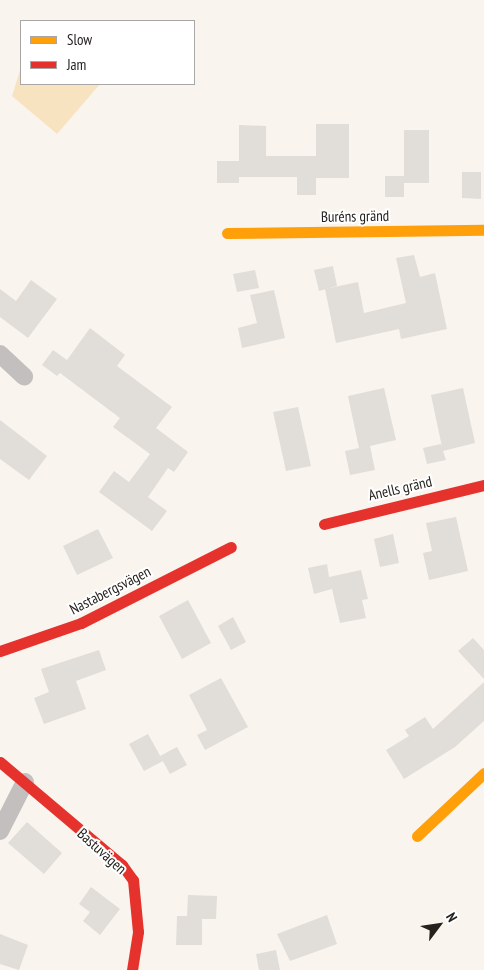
<!DOCTYPE html>
<html>
<head>
<meta charset="utf-8">
<style>
  body { margin:0 }
  #map { position:relative; width:484px; height:970px; overflow:hidden; background:#f9f4ee; font-family:"PT Sans Narrow",sans-serif }
  div>[style] { position:absolute }
  .green>* { inset:0; background:#f8e3c1 }
  .building>* { inset:0; background:#e1ddd8 }
  .street>* { height:18px; margin:-9px; padding:0 9px; transform-origin:9px; border-radius:9px; background:#c3bfbe }
  .slow>* { height:11px; margin:-5.5px; padding:0 5.5px; transform-origin:5.5px; border-radius:5.5px; background:#ff9f0a }
  .jam>* { height:11px; margin:-5.5px; padding:0 5.5px; transform-origin:5.5px; border-radius:5.5px; background:#e5322d }
  span { translate:-50% -50%; white-space:nowrap; text-align:center; line-height:1.15; -webkit-text-stroke:4px #fff; paint-order:stroke }
  .street-label { font-size:15px; color:#25221e }
  .legend { position:absolute; left:20px; top:20px; width:175px; height:65px; box-sizing:border-box; background:#fff; border:1px solid #a8a7a5; margin:0; padding:6px 9px; list-style:none; font-size:15px; color:#25221e }
  .legend li { display:flex; align-items:center; gap:10px; height:25px }
  .legend b { width:25px; border:1px solid #a8a7a5 }
  .north { position:absolute; left:414px; top:900px; width:50px; height:50px; -webkit-text-stroke:4px #fff; paint-order:stroke; rotate:59deg; font-size:14px; font-weight:700; line-height:20px; text-align:center; color:#25221e }
  .north::after { content:''; display:block; margin:auto; width:18px; height:22px; background:#25221e; clip-path:polygon(50% 0,100% 100%,50% 72%,0 100%) }
</style>
</head>
<body>
<div id="map">
  <div class="green">
    <div style="clip-path:polygon(21px 67px,21px 84px,100px 84px,57px 134px,12px 96px)"></div>
  </div>
  <div class="building">
    <div style="clip-path:polygon(316px 124px,349px 124px,349px 178px,316px 178px,316px 195px,297px 195px,297px 177px,239px 177px,239px 125px,266px 126px,266px 156px,316px 156px)"></div>
    <div style="clip-path:polygon(404px 130px,429px 130px,429px 183px,404px 183px,404px 197px,385px 197px,385px 176px,404px 176px)"></div>
    <div style="clip-path:polygon(217px 161px,239px 161px,239px 183px,217px 183px)"></div>
    <div style="clip-path:polygon(462px 172px,481px 172px,481px 199px,462px 198px)"></div>
    <div style="clip-path:polygon(414px 255px,420px 277px,435px 273px,447px 329px,401px 339px,399px 329px,336px 343px,325px 289px,358px 282px,364px 313px,406px 303px,396px 258px)"></div>
    <div style="clip-path:polygon(333px 266px,337px 286px,319px 291px,314px 270px)"></div>
    <div style="clip-path:polygon(255px 270px,259px 288px,237px 292px,233px 274px)"></div>
    <div style="clip-path:polygon(31px 280px,57px 299px,28px 338px,0 317px,0 289px,16px 301px)"></div>
    <div style="clip-path:polygon(274px 290px,285px 338px,242px 348px,238px 328px,257px 323px,250px 295px)"></div>
    <div style="clip-path:polygon(90px 328px,125px 355px,117px 366px,172px 407px,156px 428px,188px 452px,174px 472px,168px 468px,148px 497px,167px 511px,152px 531px,99px 492px,114px 471px,129px 482px,150px 454px,113px 427px,120px 418px,60px 373px,57px 376px,42px 365px,53px 350px,67px 360px)"></div>
    <div style="clip-path:polygon(384px 388px,396px 440px,370px 446px,375px 470px,350px 475px,345px 451px,359px 448px,348px 396px)"></div>
    <div style="clip-path:polygon(463px 388px,475px 443px,443px 451px,446px 460px,427px 464px,423px 448px,441px 444px,442px 447px,431px 395px)"></div>
    <div style="clip-path:polygon(298px 407px,311px 466px,286px 471px,273px 412px)"></div>
    <div style="clip-path:polygon(0 420px,47px 456px,29px 480px,0 459px)"></div>
    <div style="clip-path:polygon(456px 517px,468px 571px,429px 580px,423px 553px,432px 551px,426px 523px)"></div>
    <div style="clip-path:polygon(98px 529px,113px 558px,77px 575px,63px 546px)"></div>
    <div style="clip-path:polygon(393px 534px,399px 563px,380px 567px,374px 539px)"></div>
    <div style="clip-path:polygon(327px 564px,329px 577px,361px 570px,368px 599px,362px 600px,366px 618px,340px 623px,332px 589px,314px 594px,308px 568px)"></div>
    <div style="clip-path:polygon(188px 600px,211px 643px,182px 659px,159px 616px)"></div>
    <div style="clip-path:polygon(233px 617px,246px 642px,231px 650px,218px 626px)"></div>
    <div style="clip-path:polygon(473px 638px,484px 650px,484px 679px,458px 651px)"></div>
    <div style="clip-path:polygon(99px 650px,106px 670px,76px 681px,86px 709px,44px 724px,34px 698px,49px 692px,41px 669px)"></div>
    <div style="clip-path:polygon(221px 678px,248px 727px,205px 750px,197px 735px,207px 730px,189px 695px)"></div>
    <div style="clip-path:polygon(484px 682px,484px 721px,455px 747px,404px 779px,386px 750px,409px 736px,405px 730px,425px 717px,433px 729px)"></div>
    <div style="clip-path:polygon(148px 734px,163px 761px,144px 771px,129px 744px)"></div>
    <div style="clip-path:polygon(177px 747px,187px 765px,170px 774px,160px 756px)"></div>
    <div style="clip-path:polygon(27px 822px,62px 853px,44px 874px,8px 843px)"></div>
    <div style="clip-path:polygon(91px 887px,120px 909px,100px 935px,83px 921px,90px 912px,79px 904px)"></div>
    <div style="clip-path:polygon(188px 895px,217px 896px,216px 919px,202px 919px,202px 945px,176px 945px,177px 916px,187px 916px)"></div>
    <div style="clip-path:polygon(327px 915px,337px 944px,290px 961px,277px 934px)"></div>
    <div style="clip-path:polygon(0 934px,28px 945px,19px 970px,0 964px)"></div>
    <div style="clip-path:polygon(276px 950px,280px 970px,259px 970px,256px 954px)"></div>
  </div>
  <div class="street">
    <div style="left:0;top:354px;width:33px;rotate:43deg"></div>
    <div style="left:0;top:831px;width:55px;rotate:-63deg"></div>
  </div>
  <div class="slow">
    <div style="left:227px;top:233px;width:257px;rotate:-0.7deg"></div>
    <div style="left:417px;top:836px;width:92px;rotate:-43.2deg"></div>
  </div>
  <div class="jam">
    <div style="left:324px;top:524px;width:165px;rotate:-13.7deg"></div>
    <div style="left:0;top:651px;width:86px;rotate:-19.1deg"></div>
    <div style="left:81px;top:623px;width:168px;rotate:-26.9deg"></div>
    <div style="left:0;top:762px;width:160px;rotate:40.2deg"></div>
    <div style="left:122px;top:865px;width:19px;rotate:54deg"></div>
    <div style="left:133px;top:880px;width:52px;rotate:84.5deg"></div>
    <div style="left:138px;top:932px;width:38px;rotate:99deg"></div>
  </div>
  <div class="street-label">
    <span style="left:355px;top:216px;rotate:-1deg">Buréns gränd</span>
    <span style="left:400px;top:488px;rotate:-13deg">Anells gränd</span>
    <span style="left:110px;top:590px;rotate:-27deg">Nastabergsvägen</span>
    <span style="left:102px;top:851px;rotate:42deg">Bastuvägen</span>
  </div>
  <ul class="legend">
  <li><b style="height:6px;background:#ff9f0a"></b>Slow</li>
  <li><b style="height:6px;background:#e5322d"></b>Jam</li>
  </ul>
  <div class="north">N</div>
</div>
</body>
</html>
